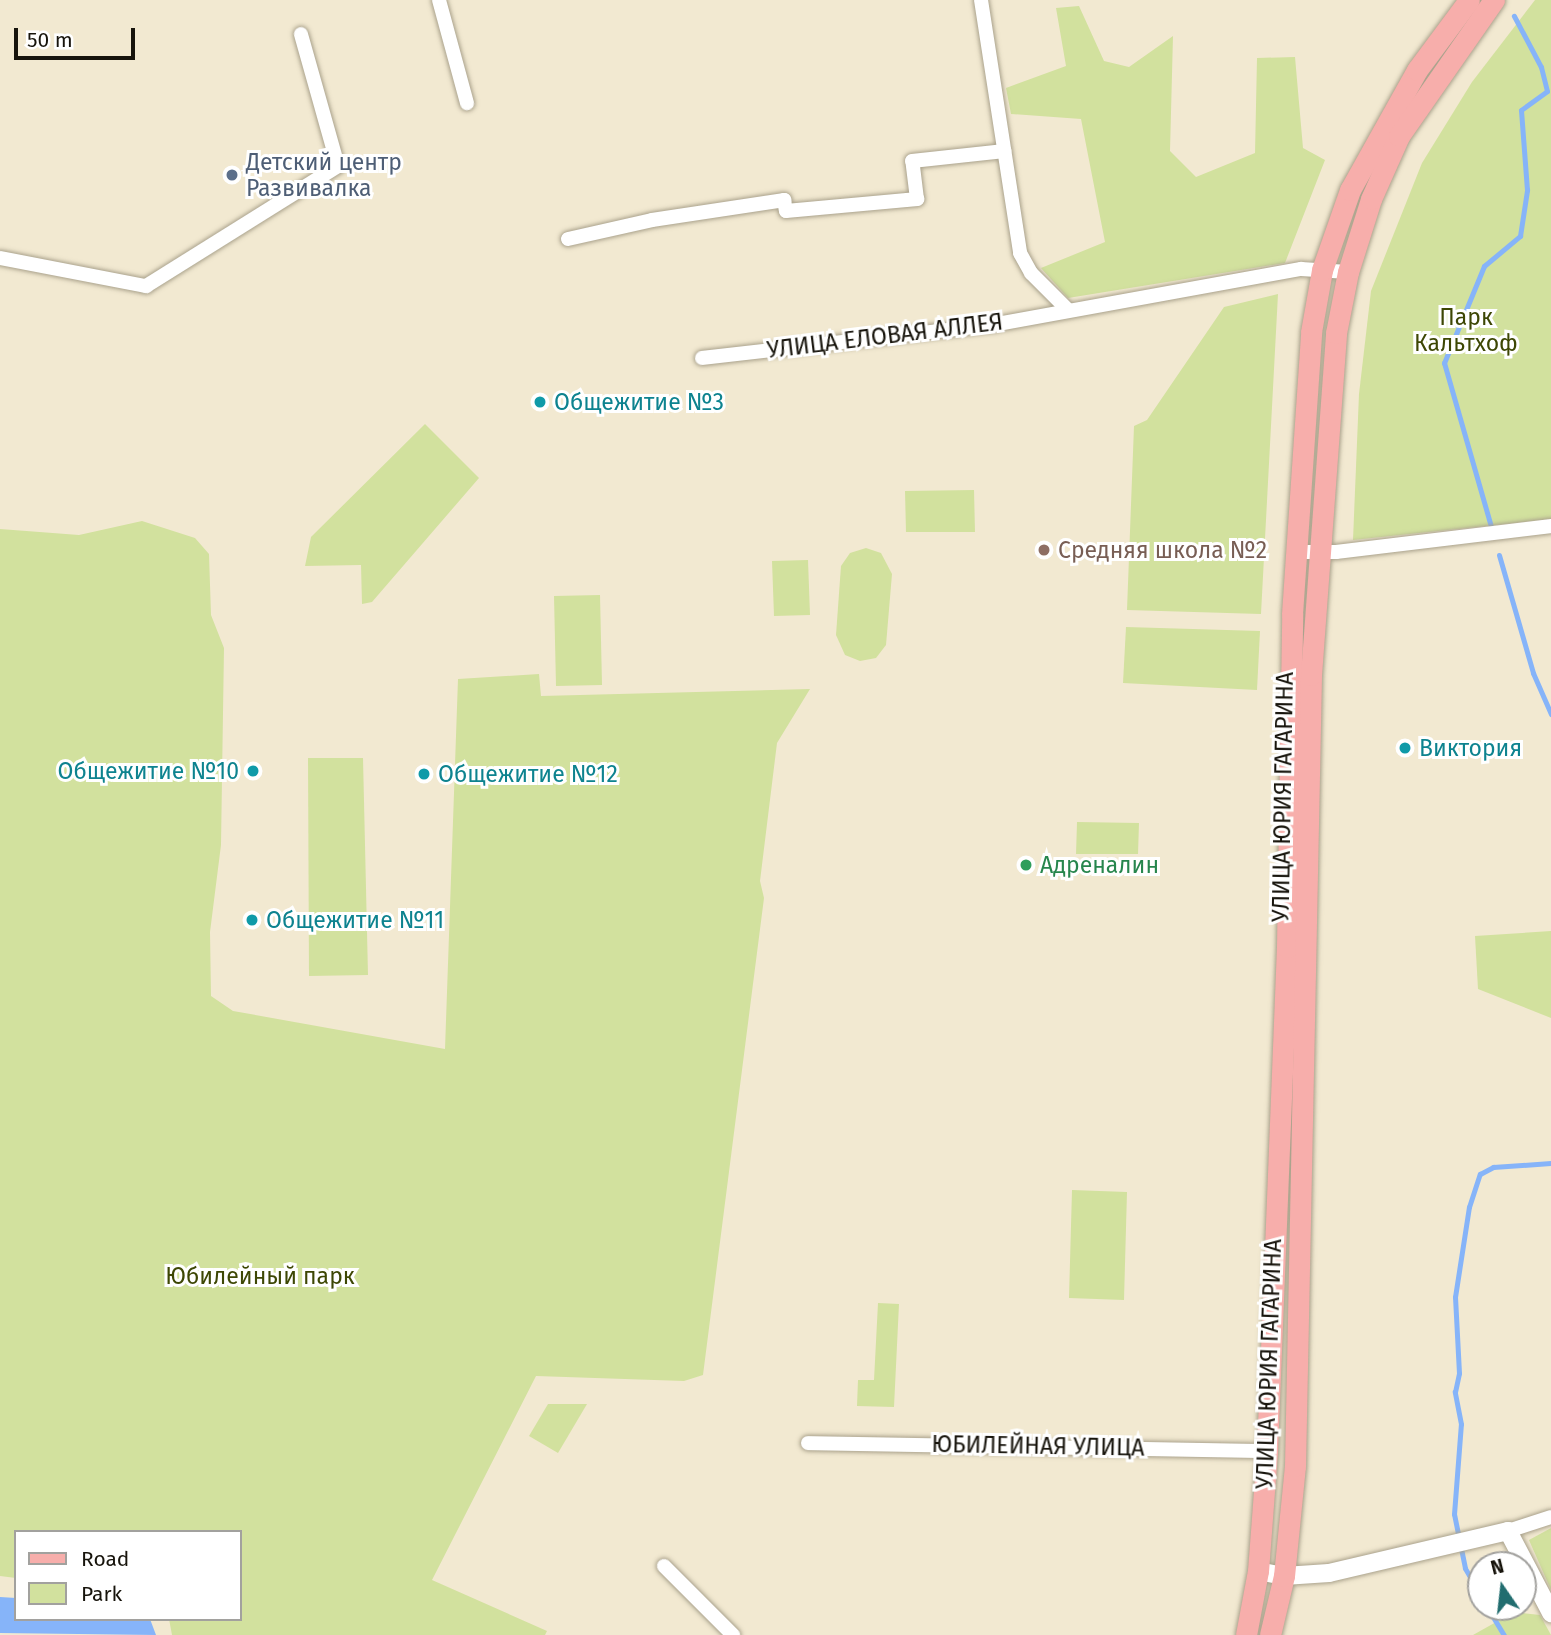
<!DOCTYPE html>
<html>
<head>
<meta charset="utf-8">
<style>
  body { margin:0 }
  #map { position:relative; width:1551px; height:1635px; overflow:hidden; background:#f2e9d1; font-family:"Fira Sans",sans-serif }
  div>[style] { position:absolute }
  .green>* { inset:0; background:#d2e19e }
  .water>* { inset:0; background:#86b4f9 }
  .stream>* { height:5px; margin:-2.5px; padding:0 2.5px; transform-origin:2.5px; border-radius:2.5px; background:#86b4f9 }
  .roads { filter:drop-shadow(0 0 2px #aaa28c) drop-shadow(0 0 2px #aaa28c) }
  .minor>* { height:14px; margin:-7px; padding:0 7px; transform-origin:7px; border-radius:7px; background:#fff }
  .tertiary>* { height:18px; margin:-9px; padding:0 9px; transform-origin:9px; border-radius:9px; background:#fff }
  .primary>* { height:21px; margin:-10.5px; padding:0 10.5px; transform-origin:10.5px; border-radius:10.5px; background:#f7aeab }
  .dots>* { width:19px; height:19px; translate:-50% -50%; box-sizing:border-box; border:4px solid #fff; border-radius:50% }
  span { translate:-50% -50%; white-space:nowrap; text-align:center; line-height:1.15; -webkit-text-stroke:6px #fff; paint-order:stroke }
  .service-label { font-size:23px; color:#4e5e75 }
  .left { translate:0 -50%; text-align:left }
  .park-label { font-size:23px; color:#3d4704 }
  .street-label { font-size:23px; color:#17140c }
  .culture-label { font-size:23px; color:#0d838f }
  .right { translate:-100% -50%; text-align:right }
  .education-label { font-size:23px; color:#785e54 }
  .leisure-label { font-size:23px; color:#27864d }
  .legend { position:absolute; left:14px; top:1530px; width:228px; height:91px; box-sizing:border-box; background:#fff; border:2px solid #a2a19e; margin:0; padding:9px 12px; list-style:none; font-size:21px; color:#17140c }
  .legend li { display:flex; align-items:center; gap:14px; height:35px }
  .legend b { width:35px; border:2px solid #a2a19e }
  .north { position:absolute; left:1467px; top:1551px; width:70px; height:70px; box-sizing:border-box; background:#fff; border:2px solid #a2a19e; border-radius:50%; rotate:346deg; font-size:19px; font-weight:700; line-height:28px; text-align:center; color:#17140c }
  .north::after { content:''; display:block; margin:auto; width:24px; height:32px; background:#216d6f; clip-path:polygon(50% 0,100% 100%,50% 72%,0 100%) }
  .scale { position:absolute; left:14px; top:28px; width:121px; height:32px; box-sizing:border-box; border:4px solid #17140c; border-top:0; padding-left:9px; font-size:21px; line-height:24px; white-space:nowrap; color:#17140c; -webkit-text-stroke:5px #fff; paint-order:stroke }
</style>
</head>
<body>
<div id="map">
  <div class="green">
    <div style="clip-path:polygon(1535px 0,1551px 0,1551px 519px,1353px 540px,1359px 394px,1371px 291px,1422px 163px,1472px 82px)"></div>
    <div style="clip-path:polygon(1079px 6px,1104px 61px,1129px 67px,1173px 36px,1170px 151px,1196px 177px,1255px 153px,1257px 58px,1295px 57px,1303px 148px,1325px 160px,1285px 263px,1068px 298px,1041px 268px,1105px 242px,1081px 119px,1011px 114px,1006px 88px,1066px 66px,1056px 8px)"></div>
    <div style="clip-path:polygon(1278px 294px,1261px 614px,1127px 610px,1134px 426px,1147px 420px,1224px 307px)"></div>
    <div style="clip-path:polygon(425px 424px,479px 478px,372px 602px,362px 604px,361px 565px,305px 566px,311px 537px)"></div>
    <div style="clip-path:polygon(974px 490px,975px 532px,906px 532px,905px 491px)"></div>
    <div style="clip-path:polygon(142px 521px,195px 538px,209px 554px,211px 615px,224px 648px,221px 845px,210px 932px,211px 996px,233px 1011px,445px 1049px,458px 679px,539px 674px,541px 696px,810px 689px,777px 743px,760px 881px,764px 898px,703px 1375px,684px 1381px,536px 1376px,432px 1580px,547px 1631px,545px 1635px,172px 1635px,169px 1619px,240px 1619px,240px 1532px,16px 1532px,16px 1578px,0 1576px,0 529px,79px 535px)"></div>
    <div style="clip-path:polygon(866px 548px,881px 553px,892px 574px,886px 645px,876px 658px,860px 661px,845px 655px,836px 635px,841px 566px,850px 553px)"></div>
    <div style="clip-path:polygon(808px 560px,810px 615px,774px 616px,772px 561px)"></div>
    <div style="clip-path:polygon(600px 595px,602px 685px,556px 686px,554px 596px)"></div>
    <div style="clip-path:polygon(1126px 627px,1260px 631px,1257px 690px,1123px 683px)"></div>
    <div style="clip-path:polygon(308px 758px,363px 758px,368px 975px,309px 976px)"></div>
    <div style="clip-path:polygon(1077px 822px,1139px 823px,1138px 854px,1076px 854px)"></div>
    <div style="clip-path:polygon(1551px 931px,1551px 1018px,1478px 989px,1475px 936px)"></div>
    <div style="clip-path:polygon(1072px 1190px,1127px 1192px,1124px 1300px,1069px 1298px)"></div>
    <div style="clip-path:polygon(878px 1303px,899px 1304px,894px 1407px,857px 1406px,858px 1380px,874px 1380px)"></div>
    <div style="clip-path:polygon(548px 1404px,587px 1404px,558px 1453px,529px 1436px)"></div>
    <div style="clip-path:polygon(1551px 1528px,1551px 1590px,1529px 1540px)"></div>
    <div style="clip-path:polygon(1514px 1612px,1540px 1615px,1551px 1635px,1473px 1635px)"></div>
  </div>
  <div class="water">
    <div style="clip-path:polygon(0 1597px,16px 1598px,16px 1619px,150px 1619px,156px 1635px,0 1633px)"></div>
  </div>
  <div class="stream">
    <div style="left:1492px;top:530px;width:174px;rotate:-106deg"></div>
    <div style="left:1444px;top:363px;width:105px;rotate:-67.6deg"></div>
    <div style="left:1484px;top:266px;width:47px;rotate:-39.8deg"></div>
    <div style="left:1520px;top:236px;width:47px;rotate:-81.3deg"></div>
    <div style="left:1527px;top:190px;width:80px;rotate:-94.3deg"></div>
    <div style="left:1521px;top:110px;width:32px;rotate:-36deg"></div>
    <div style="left:1547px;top:91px;width:25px;rotate:-104deg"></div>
    <div style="left:1541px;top:67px;width:58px;rotate:-117.9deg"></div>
    <div style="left:1499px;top:555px;width:123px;rotate:73.9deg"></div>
    <div style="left:1533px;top:673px;width:45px;rotate:66.3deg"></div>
    <div style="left:1481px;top:1596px;width:32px;rotate:-120deg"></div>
    <div style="left:1465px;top:1568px;width:55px;rotate:-101.5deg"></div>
    <div style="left:1454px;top:1514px;width:90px;rotate:-85.6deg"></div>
    <div style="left:1461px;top:1424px;width:33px;rotate:-101deg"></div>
    <div style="left:1455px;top:1392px;width:19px;rotate:-78deg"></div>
    <div style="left:1459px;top:1373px;width:76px;rotate:-93deg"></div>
    <div style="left:1455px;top:1297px;width:91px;rotate:-81.2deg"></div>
    <div style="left:1469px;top:1207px;width:35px;rotate:-72deg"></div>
    <div style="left:1480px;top:1174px;width:15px;rotate:-28deg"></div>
    <div style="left:1493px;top:1167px;width:58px;rotate:-3.9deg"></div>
    <div style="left:1487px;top:1607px;width:33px;rotate:59deg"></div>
  </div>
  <div class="roads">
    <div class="minor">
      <div style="left:439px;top:0;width:107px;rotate:74.8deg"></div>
      <div style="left:981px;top:0;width:256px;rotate:81.2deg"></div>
      <div style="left:1020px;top:253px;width:23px;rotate:61deg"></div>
      <div style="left:1031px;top:273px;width:51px;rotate:45deg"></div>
      <div style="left:568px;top:239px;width:86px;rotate:-12.7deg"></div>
      <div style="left:652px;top:220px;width:134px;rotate:-8.6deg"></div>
      <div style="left:784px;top:200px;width:11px;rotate:80deg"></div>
      <div style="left:786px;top:211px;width:132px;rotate:-5.2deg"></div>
      <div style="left:917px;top:199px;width:38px;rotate:-97deg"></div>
      <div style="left:912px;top:161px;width:93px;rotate:-6.2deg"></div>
      <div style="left:0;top:258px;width:149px;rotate:10.9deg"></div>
      <div style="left:146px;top:286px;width:226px;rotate:-32deg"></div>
      <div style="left:338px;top:166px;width:137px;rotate:-105.7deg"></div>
      <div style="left:702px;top:358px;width:292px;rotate:-6.5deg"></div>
      <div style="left:992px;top:325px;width:314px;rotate:-10.3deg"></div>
      <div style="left:1301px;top:269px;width:47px;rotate:3.7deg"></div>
      <div style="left:1295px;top:552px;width:41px"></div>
      <div style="left:1336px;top:552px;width:217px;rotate:-6.9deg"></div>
      <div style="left:808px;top:1443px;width:459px;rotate:1deg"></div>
      <div style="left:1508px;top:1531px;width:45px;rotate:-18deg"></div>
      <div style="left:664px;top:1566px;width:98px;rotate:45deg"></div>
    </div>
    <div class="tertiary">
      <div style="left:1258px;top:1571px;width:26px;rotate:11deg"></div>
      <div style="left:1284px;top:1576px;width:45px;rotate:-3.8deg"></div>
      <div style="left:1329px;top:1573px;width:184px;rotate:-13.2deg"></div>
      <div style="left:1508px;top:1531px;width:93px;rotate:62.3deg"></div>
    </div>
    <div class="primary">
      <div style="left:1246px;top:1635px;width:65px;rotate:-79.4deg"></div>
      <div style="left:1258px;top:1571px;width:120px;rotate:-85.7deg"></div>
      <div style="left:1267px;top:1451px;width:504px;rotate:-87.73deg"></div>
      <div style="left:1287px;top:947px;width:333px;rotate:-89.1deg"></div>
      <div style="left:1292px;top:614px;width:283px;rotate:-86.1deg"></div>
      <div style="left:1311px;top:332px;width:63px;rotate:-79.9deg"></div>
      <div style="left:1322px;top:270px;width:85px;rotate:-70.7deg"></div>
      <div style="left:1350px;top:190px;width:137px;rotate:-60.8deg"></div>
      <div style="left:1417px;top:70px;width:87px;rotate:-53.4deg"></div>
      <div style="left:1270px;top:1635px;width:61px;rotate:-76.7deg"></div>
      <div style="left:1284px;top:1576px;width:111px;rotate:-84.3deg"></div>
      <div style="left:1295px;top:1466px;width:791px;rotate:-88.84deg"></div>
      <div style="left:1311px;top:675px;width:343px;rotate:-85.8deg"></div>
      <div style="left:1336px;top:333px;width:62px;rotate:-78.9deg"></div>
      <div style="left:1348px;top:272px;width:77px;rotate:-72.5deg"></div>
      <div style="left:1371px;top:199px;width:69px;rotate:-66deg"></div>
      <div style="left:1399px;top:136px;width:166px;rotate:-55.1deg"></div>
    </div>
  </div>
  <div class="dots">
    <div style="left:232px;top:175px;background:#5c6f8a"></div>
    <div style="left:540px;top:402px;background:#0f9aa8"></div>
    <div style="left:1044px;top:550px;background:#8d6e63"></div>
    <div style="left:1405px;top:748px;background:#0f9aa8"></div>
    <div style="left:253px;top:771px;background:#0f9aa8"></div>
    <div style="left:424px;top:774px;background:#0f9aa8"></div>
    <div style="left:1026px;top:865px;background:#2e9e5b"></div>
    <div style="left:252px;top:920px;background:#0f9aa8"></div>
  </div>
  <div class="service-label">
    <span class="left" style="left:246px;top:175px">Детский центр<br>Развивалка</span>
  </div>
  <div class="park-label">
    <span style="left:1466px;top:330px">Парк<br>Кальтхоф</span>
    <span style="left:260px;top:1276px">Юбилейный парк</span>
  </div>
  <div class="street-label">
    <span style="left:885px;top:336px;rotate:-7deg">УЛИЦА ЕЛОВАЯ АЛЛЕЯ</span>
    <span style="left:1283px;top:797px;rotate:-89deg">УЛИЦА ЮРИЯ ГАГАРИНА</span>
    <span style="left:1269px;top:1364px;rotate:-88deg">УЛИЦА ЮРИЯ ГАГАРИНА</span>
    <span style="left:1038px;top:1446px;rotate:1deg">ЮБИЛЕЙНАЯ УЛИЦА</span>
  </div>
  <div class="culture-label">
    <span class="left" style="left:554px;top:402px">Общежитие №3</span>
    <span class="left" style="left:1419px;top:748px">Виктория</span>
    <span class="right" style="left:239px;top:771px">Общежитие №10</span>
    <span class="left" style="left:438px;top:774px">Общежитие №12</span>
    <span class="left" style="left:266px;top:920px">Общежитие №11</span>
  </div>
  <div class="education-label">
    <span class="left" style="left:1058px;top:550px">Средняя школа №2</span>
  </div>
  <div class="leisure-label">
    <span class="left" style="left:1040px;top:865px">Адреналин</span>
  </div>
  <ul class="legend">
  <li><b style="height:9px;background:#f7aeab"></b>Road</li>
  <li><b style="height:19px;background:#d2e19e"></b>Park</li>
  </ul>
  <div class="north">N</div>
  <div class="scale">50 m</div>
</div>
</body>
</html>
